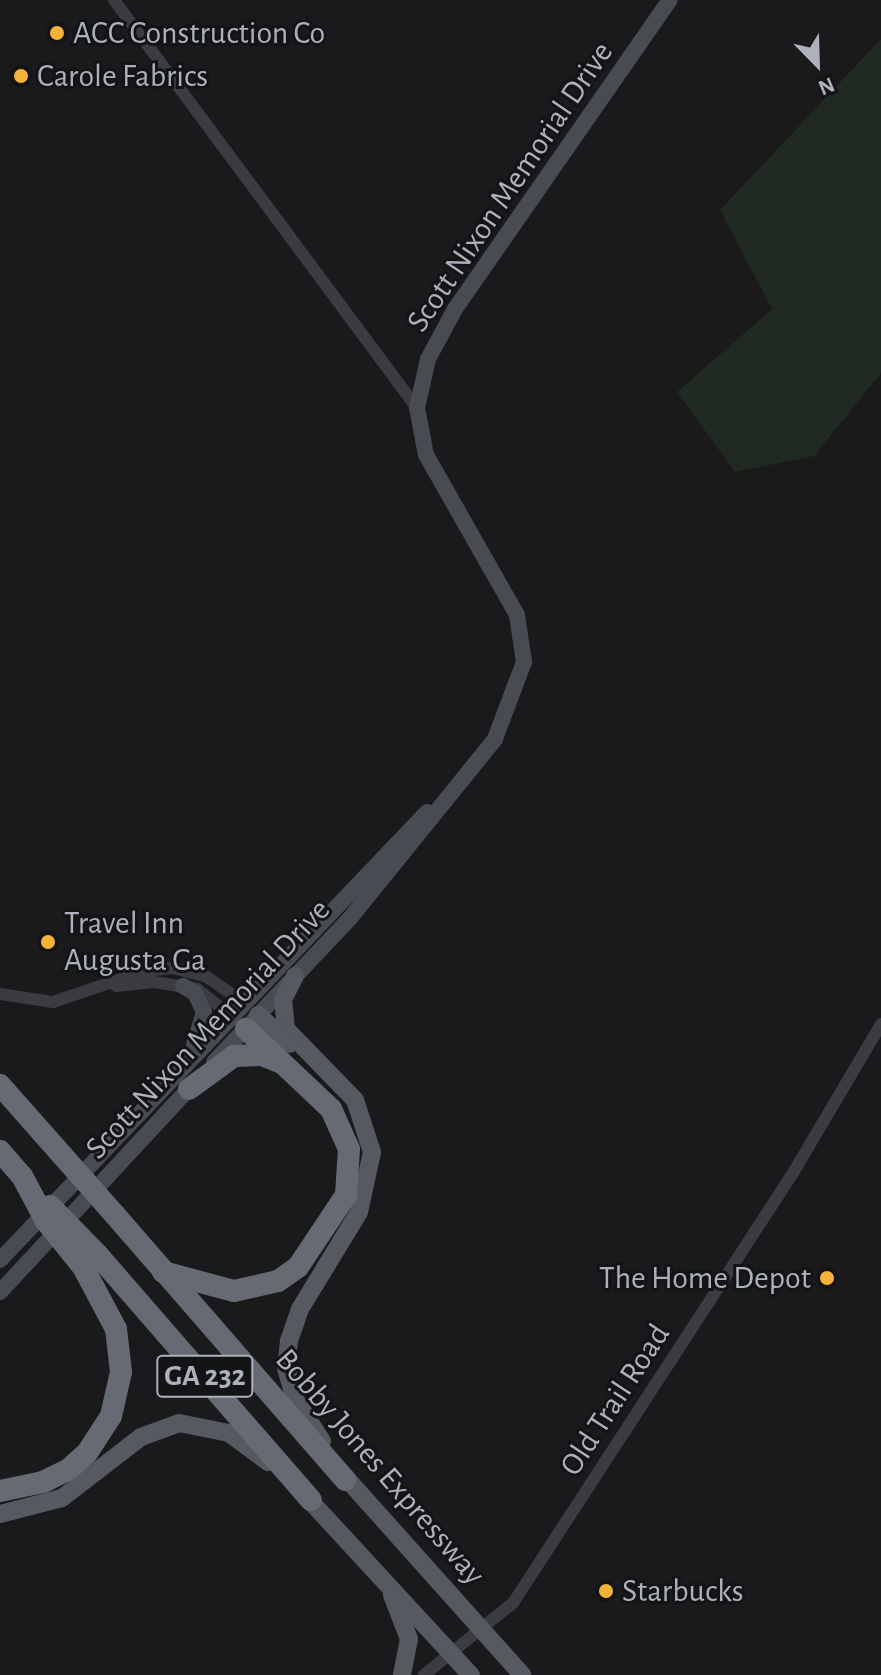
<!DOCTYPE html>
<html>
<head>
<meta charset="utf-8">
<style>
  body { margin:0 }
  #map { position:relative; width:881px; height:1675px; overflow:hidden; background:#1a1a1c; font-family:"Alegreya Sans",sans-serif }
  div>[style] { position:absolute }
  .green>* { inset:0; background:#212a22 }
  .street>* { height:12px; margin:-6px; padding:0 6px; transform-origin:6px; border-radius:6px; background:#3a3c41 }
  .secondary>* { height:16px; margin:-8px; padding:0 8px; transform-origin:8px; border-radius:8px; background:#484b51 }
  .primary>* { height:18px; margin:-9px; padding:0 9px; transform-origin:9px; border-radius:9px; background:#565960 }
  .highway>* { height:22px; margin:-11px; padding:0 11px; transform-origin:11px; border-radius:11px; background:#666a72 }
  .highway-bridge>* { height:22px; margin:-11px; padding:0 11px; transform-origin:11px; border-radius:11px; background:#666a72 }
  .dots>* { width:22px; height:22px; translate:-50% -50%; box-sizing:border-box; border:4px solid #141417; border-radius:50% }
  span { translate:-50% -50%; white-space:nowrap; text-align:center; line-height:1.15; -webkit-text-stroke:6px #141417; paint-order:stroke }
  .shield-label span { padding:2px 6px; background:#141417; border:2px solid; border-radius:6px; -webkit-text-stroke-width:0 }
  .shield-label { font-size:30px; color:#acb1bb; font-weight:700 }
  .poi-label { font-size:32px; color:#acb1bb }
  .left { translate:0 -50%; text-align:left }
  .right { translate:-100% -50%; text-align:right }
  .street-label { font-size:32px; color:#acb1bb }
  .north { position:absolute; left:777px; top:24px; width:80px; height:80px; -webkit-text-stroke:6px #141417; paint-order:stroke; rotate:157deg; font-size:22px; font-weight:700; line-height:32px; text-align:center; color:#acb1bb }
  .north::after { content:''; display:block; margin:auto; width:28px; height:36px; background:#acb1bb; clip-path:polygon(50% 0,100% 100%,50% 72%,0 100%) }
</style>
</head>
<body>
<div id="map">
  <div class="green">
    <div style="clip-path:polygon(881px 39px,881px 373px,814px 456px,735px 472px,677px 392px,772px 309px,720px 210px)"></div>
  </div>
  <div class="street">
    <div style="left:114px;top:0;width:508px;rotate:53.4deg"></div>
    <div style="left:116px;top:986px;width:38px;rotate:-6deg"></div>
    <div style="left:154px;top:982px;width:44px;rotate:9.2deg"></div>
    <div style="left:197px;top:989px;width:42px;rotate:38.2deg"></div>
    <div style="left:0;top:994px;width:54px;rotate:8.6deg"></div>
    <div style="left:53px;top:1002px;width:96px;rotate:-18.8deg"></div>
    <div style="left:144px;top:971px;width:28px;rotate:-6deg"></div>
    <div style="left:172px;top:968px;width:36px;rotate:14deg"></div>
    <div style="left:207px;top:977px;width:44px;rotate:34.8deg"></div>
    <div style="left:424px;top:1675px;width:114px;rotate:-39deg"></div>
    <div style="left:513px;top:1603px;width:513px;rotate:-56.93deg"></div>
    <div style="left:793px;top:1173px;width:173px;rotate:-59.4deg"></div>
  </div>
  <div class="secondary">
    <div style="left:183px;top:986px;width:14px;rotate:30deg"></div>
    <div style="left:195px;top:993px;width:21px;rotate:65deg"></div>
    <div style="left:204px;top:1012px;width:34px;rotate:107deg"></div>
    <div style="left:214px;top:1062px;width:199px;rotate:-46.6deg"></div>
    <div style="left:351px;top:917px;width:229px;rotate:-51deg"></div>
    <div style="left:495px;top:739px;width:82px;rotate:-69.4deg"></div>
    <div style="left:524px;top:662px;width:48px;rotate:-98.5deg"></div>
    <div style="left:517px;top:615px;width:184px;rotate:-119.6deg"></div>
    <div style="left:426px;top:455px;width:48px;rotate:-100.8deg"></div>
    <div style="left:417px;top:408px;width:50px;rotate:-77.3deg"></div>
    <div style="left:428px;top:359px;width:57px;rotate:-61.6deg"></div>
    <div style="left:455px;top:309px;width:376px;rotate:-55.2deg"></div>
    <div style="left:0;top:1260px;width:619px;rotate:-46.37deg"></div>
    <div style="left:0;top:1292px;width:287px;rotate:-47.1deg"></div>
  </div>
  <div class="primary">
    <div style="left:295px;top:976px;width:27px;rotate:117deg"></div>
    <div style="left:283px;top:1000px;width:29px;rotate:84deg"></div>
    <div style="left:286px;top:1029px;width:99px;rotate:45.8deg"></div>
    <div style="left:355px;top:1100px;width:55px;rotate:71.9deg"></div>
    <div style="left:372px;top:1152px;width:61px;rotate:102.2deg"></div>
    <div style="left:359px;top:1212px;width:114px;rotate:121.3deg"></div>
    <div style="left:300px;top:1309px;width:34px;rotate:109deg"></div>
    <div style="left:289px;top:1341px;width:27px;rotate:96deg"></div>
    <div style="left:286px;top:1368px;width:32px;rotate:74deg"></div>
    <div style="left:295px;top:1399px;width:50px;rotate:57.3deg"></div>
    <div style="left:258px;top:1015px;width:43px;rotate:42.2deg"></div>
    <div style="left:339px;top:1470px;width:275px;rotate:48.2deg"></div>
    <div style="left:302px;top:1492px;width:249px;rotate:47.3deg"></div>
    <div style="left:0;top:1514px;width:64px;rotate:-14.5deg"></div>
    <div style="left:62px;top:1498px;width:100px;rotate:-37.7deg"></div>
    <div style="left:141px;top:1437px;width:40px;rotate:-20.2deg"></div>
    <div style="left:179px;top:1423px;width:51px;rotate:11.3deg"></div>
    <div style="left:229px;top:1433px;width:49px;rotate:36.6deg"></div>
    <div style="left:392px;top:1595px;width:47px;rotate:68.9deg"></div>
    <div style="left:409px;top:1639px;width:37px;rotate:101deg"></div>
  </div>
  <div class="highway">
    <div style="left:0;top:1085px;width:94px;rotate:48.5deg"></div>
    <div style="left:189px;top:1089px;width:56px;rotate:-36.3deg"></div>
    <div style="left:234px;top:1056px;width:28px;rotate:-2deg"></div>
    <div style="left:262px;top:1055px;width:18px;rotate:22deg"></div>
    <div style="left:0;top:1151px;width:33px;rotate:49deg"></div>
    <div style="left:115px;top:1215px;width:351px;rotate:49deg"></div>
    <div style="left:97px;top:1254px;width:326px;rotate:49deg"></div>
    <div style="left:163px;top:1272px;width:73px;rotate:15deg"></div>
    <div style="left:234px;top:1291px;width:45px;rotate:-12.8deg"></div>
    <div style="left:278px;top:1281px;width:24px;rotate:-35deg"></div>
    <div style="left:298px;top:1267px;width:87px;rotate:-56.3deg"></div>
    <div style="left:346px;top:1195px;width:46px;rotate:-86.3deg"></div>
    <div style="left:349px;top:1149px;width:44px;rotate:-114.2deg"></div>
    <div style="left:331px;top:1109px;width:117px;rotate:-136.7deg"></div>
    <div style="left:0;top:1491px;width:44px;rotate:-11.8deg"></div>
    <div style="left:43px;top:1482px;width:28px;rotate:-26deg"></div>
    <div style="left:68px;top:1470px;width:25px;rotate:-42deg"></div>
    <div style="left:87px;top:1453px;width:44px;rotate:-57deg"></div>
    <div style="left:111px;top:1416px;width:45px;rotate:-77.2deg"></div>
    <div style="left:121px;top:1372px;width:43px;rotate:-96.6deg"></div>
    <div style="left:116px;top:1329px;width:70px;rotate:-118deg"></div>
  </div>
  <div class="highway-bridge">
    <div style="left:62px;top:1155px;width:80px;rotate:48.5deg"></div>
    <div style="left:22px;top:1176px;width:51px;rotate:61.9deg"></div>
    <div style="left:46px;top:1221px;width:59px;rotate:51.2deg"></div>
    <div style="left:50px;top:1206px;width:67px;rotate:45.6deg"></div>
  </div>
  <div class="dots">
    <div style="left:57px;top:33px;background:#f4b23a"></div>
    <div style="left:21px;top:76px;background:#f4b23a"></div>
    <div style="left:48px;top:942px;background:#f4b23a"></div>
    <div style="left:827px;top:1278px;background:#f4b23a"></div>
    <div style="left:606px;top:1591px;background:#f4b23a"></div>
  </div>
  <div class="shield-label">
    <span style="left:205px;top:1376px">GA 232</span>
  </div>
  <div class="poi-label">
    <span class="left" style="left:73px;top:33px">ACC Construction Co</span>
    <span class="left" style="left:37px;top:76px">Carole Fabrics</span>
    <span class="left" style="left:64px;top:942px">Travel Inn<br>Augusta Ga</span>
    <span class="right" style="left:811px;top:1278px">The Home Depot</span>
    <span class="left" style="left:622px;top:1591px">Starbucks</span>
  </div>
  <div class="street-label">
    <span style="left:510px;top:187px;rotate:-56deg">Scott Nixon Memorial Drive</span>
    <span style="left:208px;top:1029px;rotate:-47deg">Scott Nixon Memorial Drive</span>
    <span style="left:615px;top:1400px;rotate:-57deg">Old Trail Road</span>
    <span style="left:380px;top:1467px;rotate:49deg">Bobby Jones Expressway</span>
  </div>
  <div class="north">N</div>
</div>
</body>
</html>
